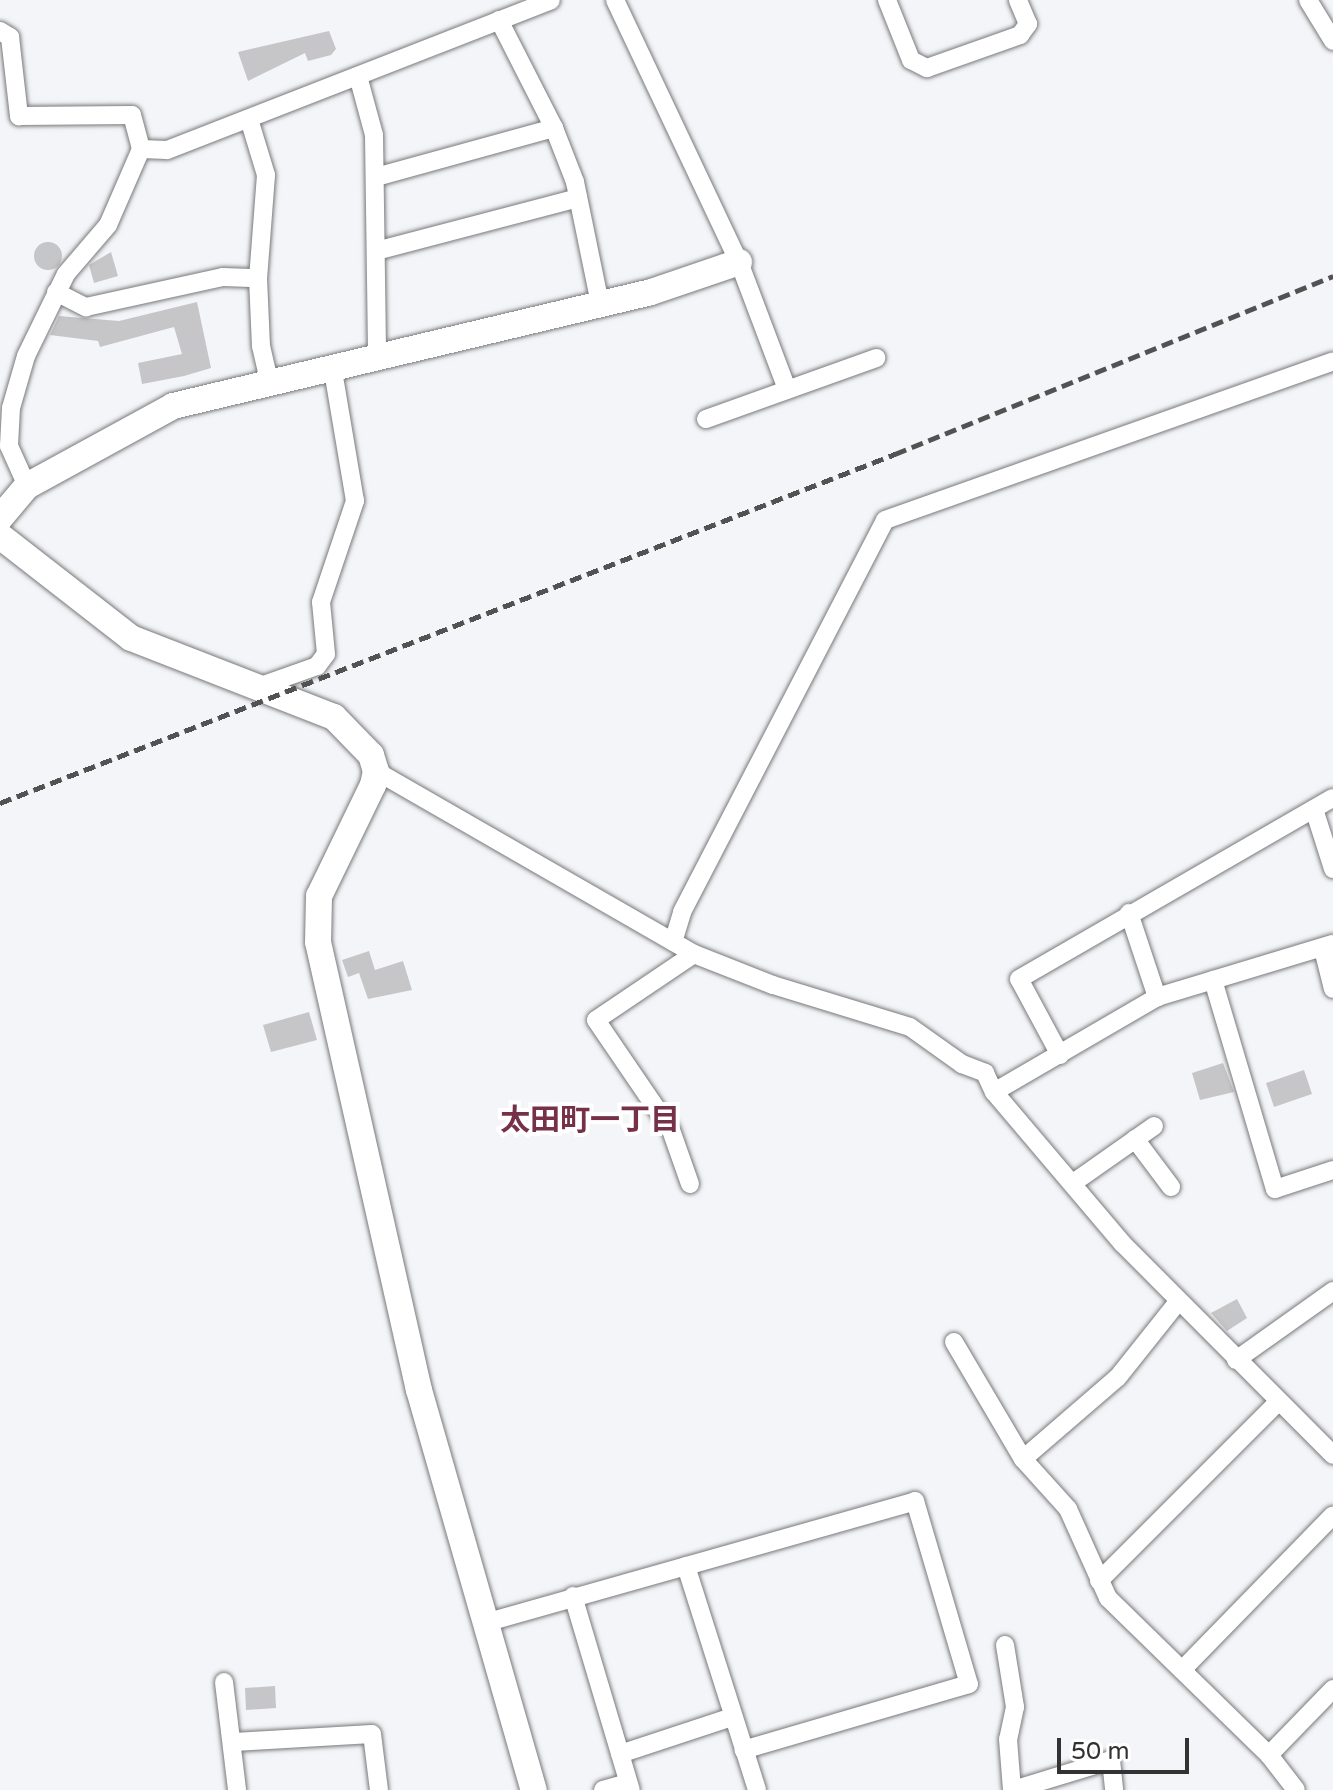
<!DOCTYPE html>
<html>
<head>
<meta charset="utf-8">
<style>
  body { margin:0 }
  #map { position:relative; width:1333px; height:1790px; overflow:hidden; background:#f4f5f8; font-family:"Varela Round","Noto Sans JP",sans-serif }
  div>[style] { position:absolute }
  .building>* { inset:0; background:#c6c6c9 }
  .round { border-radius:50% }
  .roads { filter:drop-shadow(0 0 2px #78797b) drop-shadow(0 0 2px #78797b) }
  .street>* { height:18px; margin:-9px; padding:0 9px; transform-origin:9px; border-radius:9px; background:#fff }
  .secondary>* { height:26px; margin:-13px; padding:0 13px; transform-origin:13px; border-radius:13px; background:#fff }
  .rail>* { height:5px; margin-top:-2.5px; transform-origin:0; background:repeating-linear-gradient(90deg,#525253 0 12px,transparent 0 18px) }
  span { translate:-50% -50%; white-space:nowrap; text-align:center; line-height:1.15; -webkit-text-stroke:8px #fff; paint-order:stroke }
  .neighbourhood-label { font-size:30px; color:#763148; font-weight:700 }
  .scale { position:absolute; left:1057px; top:1738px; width:132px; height:36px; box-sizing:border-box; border:4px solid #323233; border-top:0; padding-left:10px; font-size:24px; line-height:28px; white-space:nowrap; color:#323233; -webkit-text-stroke:6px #fff; paint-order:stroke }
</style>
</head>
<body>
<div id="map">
  <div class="building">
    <div style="clip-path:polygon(329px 31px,336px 49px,331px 55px,308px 61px,305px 53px,248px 81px,238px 52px)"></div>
    <div class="round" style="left:34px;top:242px;width:28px;height:28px"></div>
    <div style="clip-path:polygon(111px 252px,118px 276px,94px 283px,89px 265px)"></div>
    <div style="clip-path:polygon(197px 302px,211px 368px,184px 376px,142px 384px,138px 363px,182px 354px,174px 327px,100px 347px,98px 341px,50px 335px,59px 316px,119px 321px)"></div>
    <div style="clip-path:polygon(369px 951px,375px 970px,403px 961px,412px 990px,368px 999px,359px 973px,348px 977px,342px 960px)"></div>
    <div style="clip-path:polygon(309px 1012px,317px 1040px,271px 1052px,263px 1025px)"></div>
    <div style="clip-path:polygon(1223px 1063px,1234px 1092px,1200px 1100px,1192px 1073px)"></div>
    <div style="clip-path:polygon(1304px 1070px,1312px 1094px,1274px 1107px,1266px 1083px)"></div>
    <div style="clip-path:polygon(1237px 1299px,1247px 1318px,1227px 1331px,1211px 1313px)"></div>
    <div style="clip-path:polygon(275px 1686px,276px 1708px,246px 1710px,245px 1688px)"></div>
  </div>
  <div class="roads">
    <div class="street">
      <div style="left:615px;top:0;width:290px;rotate:64.7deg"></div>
      <div style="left:739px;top:262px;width:136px;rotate:69.3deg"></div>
      <div style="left:887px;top:0;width:65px;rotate:68.2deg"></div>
      <div style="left:911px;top:60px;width:18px;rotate:27deg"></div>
      <div style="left:927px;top:68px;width:99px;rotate:-19.5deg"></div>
      <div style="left:1020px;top:35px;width:14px;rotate:-54deg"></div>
      <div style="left:1028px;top:24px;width:26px;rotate:-113deg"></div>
      <div style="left:1308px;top:0;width:48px;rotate:58.6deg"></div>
      <div style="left:499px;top:20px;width:121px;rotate:63deg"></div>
      <div style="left:554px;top:128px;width:58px;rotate:68.7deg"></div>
      <div style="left:575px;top:182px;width:125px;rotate:78.4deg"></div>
      <div style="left:0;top:31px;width:12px;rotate:31deg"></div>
      <div style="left:10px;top:37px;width:80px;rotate:83.5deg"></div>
      <div style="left:19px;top:116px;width:113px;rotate:-0.5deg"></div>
      <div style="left:132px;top:115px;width:35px;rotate:75deg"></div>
      <div style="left:358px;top:76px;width:61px;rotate:74.8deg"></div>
      <div style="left:374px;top:135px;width:225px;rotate:89.2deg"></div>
      <div style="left:249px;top:119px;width:59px;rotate:73.1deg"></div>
      <div style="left:266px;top:175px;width:103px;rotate:94.4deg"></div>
      <div style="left:258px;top:278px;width:68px;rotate:87.5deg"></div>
      <div style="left:261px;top:346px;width:39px;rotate:77deg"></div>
      <div style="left:376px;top:177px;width:185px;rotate:-15.4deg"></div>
      <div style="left:376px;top:251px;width:209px;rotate:-14.7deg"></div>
      <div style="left:56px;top:292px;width:34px;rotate:27deg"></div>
      <div style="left:86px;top:307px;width:140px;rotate:-12.4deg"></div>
      <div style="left:223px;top:277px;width:35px;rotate:2deg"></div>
      <div style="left:706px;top:419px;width:181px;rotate:-19.7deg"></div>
      <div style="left:27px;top:486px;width:44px;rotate:-114.2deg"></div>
      <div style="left:9px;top:446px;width:38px;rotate:-87deg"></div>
      <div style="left:11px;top:408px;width:54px;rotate:-73.9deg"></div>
      <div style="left:26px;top:356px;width:91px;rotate:-64deg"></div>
      <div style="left:66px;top:274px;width:65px;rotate:-49.4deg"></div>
      <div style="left:108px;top:225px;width:83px;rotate:-66.5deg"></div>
      <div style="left:141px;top:149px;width:26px;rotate:2deg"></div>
      <div style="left:167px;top:150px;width:412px;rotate:-21.3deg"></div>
      <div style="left:258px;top:687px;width:63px;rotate:-19.6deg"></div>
      <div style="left:317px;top:666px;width:15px;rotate:-53deg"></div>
      <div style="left:326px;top:654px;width:52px;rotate:-95.5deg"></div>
      <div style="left:321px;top:602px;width:107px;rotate:-71.4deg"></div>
      <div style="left:355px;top:501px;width:132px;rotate:-99.6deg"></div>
      <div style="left:376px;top:771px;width:367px;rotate:29.9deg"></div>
      <div style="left:694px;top:954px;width:85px;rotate:21.4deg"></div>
      <div style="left:773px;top:985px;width:143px;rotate:17deg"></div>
      <div style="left:910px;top:1027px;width:64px;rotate:35.4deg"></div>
      <div style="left:962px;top:1064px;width:25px;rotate:21deg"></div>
      <div style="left:985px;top:1073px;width:21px;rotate:65deg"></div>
      <div style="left:994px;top:1092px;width:198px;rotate:49.7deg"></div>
      <div style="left:1122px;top:1243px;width:299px;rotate:45.1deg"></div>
      <div style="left:1314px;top:809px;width:63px;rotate:72.4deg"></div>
      <div style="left:1129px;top:913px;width:89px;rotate:71.6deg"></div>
      <div style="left:674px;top:939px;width:28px;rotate:-73deg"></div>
      <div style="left:682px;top:912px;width:441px;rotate:-62.6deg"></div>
      <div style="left:885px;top:520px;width:475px;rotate:-19.5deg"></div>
      <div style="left:1323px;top:949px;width:41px;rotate:76deg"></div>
      <div style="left:1213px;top:980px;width:218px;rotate:73.5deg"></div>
      <div style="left:1275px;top:1189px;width:61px;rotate:-18.1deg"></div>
      <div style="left:1060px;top:1055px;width:86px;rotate:-118.3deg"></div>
      <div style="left:1019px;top:979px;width:362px;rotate:-30deg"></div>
      <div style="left:994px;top:1092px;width:189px;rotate:-30.2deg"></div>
      <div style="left:1157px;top:997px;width:184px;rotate:-16.8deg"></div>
      <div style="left:1135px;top:1139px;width:60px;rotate:53.1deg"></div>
      <div style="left:1073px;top:1183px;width:99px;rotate:-35.1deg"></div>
      <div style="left:690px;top:1184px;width:57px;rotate:-109.4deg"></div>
      <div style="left:671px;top:1130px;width:133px;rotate:-124.3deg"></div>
      <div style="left:596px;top:1020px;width:118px;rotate:-34deg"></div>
      <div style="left:954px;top:1342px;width:136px;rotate:59.5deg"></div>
      <div style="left:1023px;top:1459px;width:67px;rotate:48deg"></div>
      <div style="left:1068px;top:1509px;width:98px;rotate:65.8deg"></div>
      <div style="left:1108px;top:1598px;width:225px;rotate:44.3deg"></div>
      <div style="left:1269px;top:1755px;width:44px;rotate:52.4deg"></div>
      <div style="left:1236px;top:1360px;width:119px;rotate:-35.4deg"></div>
      <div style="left:1023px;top:1459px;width:125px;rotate:-40.8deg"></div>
      <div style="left:1118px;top:1377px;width:95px;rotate:-51.4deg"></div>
      <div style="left:686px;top:1566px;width:235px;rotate:72.4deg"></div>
      <div style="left:1099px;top:1581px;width:252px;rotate:-45deg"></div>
      <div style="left:573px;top:1596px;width:202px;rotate:73.4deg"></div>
      <div style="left:485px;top:1623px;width:447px;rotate:-15.8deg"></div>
      <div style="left:915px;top:1501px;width:191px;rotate:73.6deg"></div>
      <div style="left:969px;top:1684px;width:235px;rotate:163.7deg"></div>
      <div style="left:1005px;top:1645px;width:63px;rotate:80.8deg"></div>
      <div style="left:1015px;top:1707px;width:33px;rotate:102deg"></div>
      <div style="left:1008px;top:1739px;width:51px;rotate:85.5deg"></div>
      <div style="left:1182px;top:1670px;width:216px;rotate:-45.7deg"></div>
      <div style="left:224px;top:1682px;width:109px;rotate:83.1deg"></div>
      <div style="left:234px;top:1742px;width:138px;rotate:-3.3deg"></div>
      <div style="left:372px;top:1734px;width:56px;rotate:82.9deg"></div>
      <div style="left:620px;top:1754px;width:118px;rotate:-18.3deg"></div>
      <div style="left:1269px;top:1755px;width:92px;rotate:-45.9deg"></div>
      <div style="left:603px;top:1790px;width:26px;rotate:-16deg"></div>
      <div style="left:1013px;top:1790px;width:102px;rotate:-17deg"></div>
      <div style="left:1111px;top:1760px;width:30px;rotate:84deg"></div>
    </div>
    <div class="secondary">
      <div style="left:0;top:518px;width:42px;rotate:-49.8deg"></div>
      <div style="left:27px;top:486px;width:166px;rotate:-28.7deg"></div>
      <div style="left:173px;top:406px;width:491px;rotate:-13.4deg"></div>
      <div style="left:651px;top:292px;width:93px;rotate:-18.8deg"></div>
      <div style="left:0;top:536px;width:166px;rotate:37.9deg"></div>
      <div style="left:131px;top:638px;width:218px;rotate:21.3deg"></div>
      <div style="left:334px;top:717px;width:53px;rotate:45.8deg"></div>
      <div style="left:371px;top:755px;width:17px;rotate:73deg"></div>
      <div style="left:376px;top:771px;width:14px;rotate:102deg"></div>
      <div style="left:373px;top:785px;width:123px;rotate:115.9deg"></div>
      <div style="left:319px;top:896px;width:46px;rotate:91.2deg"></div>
      <div style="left:318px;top:942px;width:459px;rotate:77.3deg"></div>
      <div style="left:419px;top:1390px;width:416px;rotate:74deg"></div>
    </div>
  </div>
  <div class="rail">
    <div style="left:0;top:803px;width:961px;rotate:-21.3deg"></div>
    <div style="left:895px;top:454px;width:473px;rotate:-22.1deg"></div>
  </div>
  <div class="neighbourhood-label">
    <span style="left:590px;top:1121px">太田町一丁目</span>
  </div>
  <div class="scale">50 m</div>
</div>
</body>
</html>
